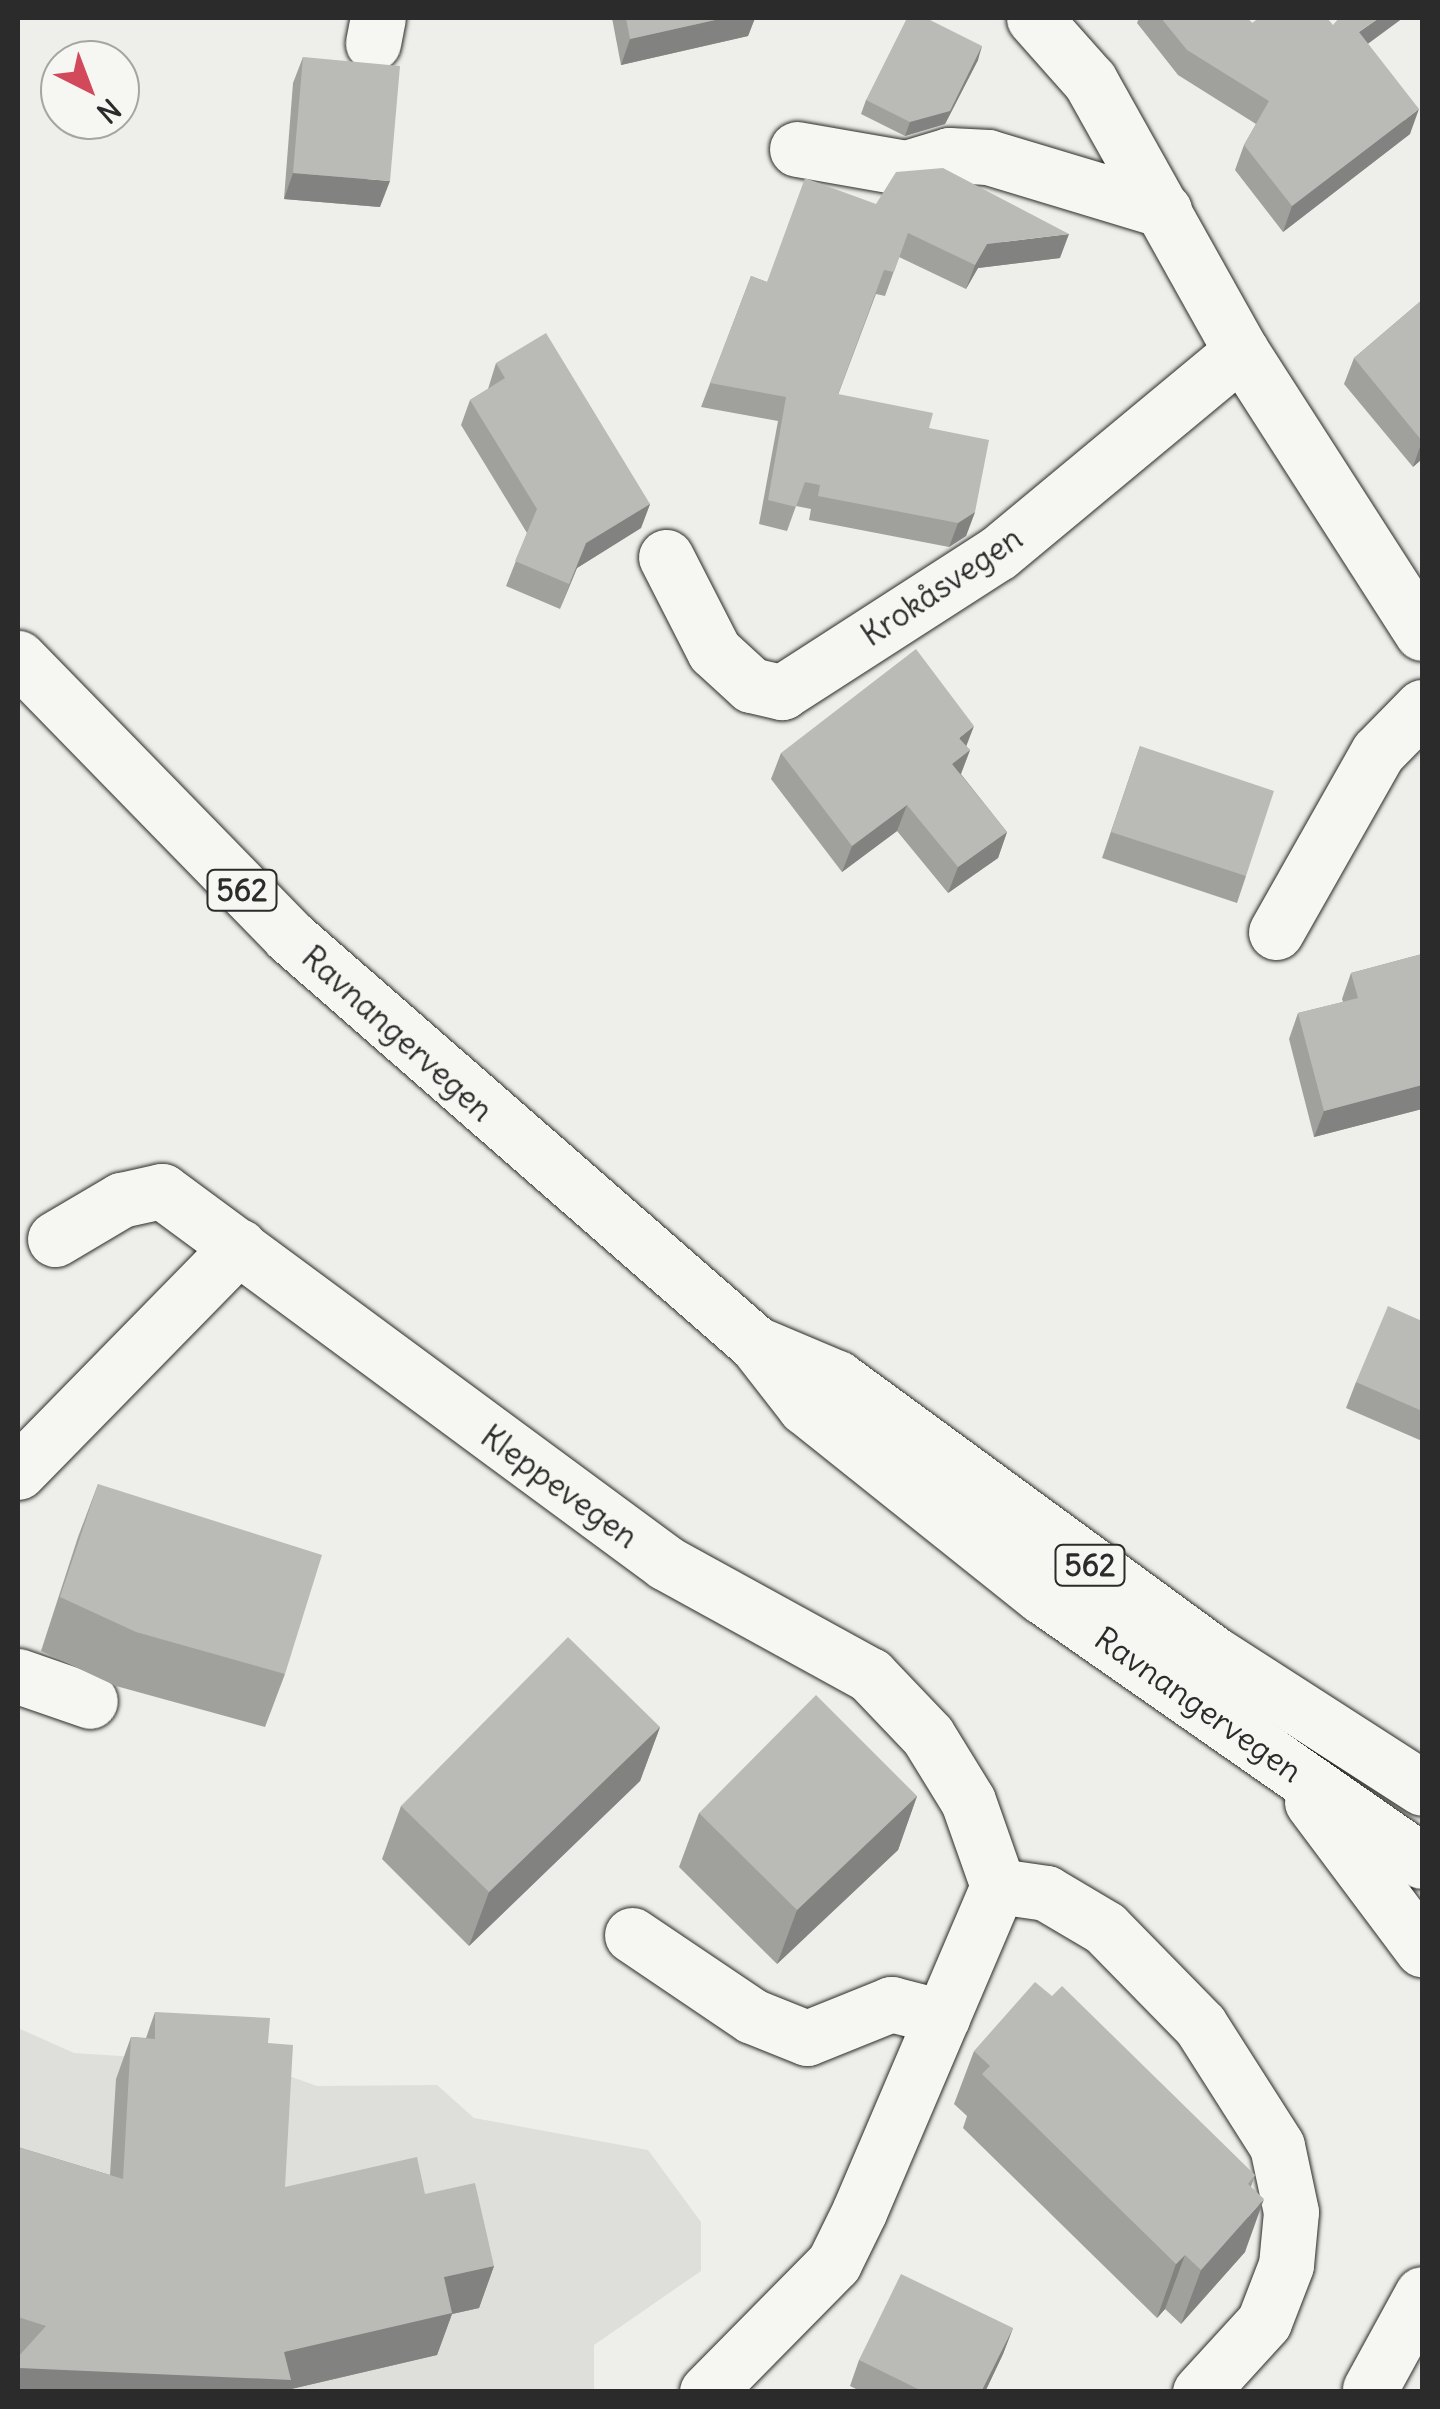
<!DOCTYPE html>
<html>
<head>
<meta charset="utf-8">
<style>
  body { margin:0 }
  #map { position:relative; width:1440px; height:2409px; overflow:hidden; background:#eeeeea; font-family:Delius,sans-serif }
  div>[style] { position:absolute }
  .built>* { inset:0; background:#dededb }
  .roads { filter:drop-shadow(0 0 2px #2b2b2b) drop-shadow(0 0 2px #2b2b2b) }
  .minor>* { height:55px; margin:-27.5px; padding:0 27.5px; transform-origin:27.5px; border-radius:27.5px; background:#f6f6f2 }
  .major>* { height:55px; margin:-27.5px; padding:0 27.5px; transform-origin:27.5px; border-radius:27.5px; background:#f6f6f2 }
  .wall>* { inset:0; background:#a0a09d }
  .shaded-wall>* { inset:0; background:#828280 }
  .building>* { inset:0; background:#babab7 }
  span { translate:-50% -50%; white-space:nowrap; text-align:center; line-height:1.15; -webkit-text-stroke:8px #f6f6f2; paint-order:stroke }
  .shield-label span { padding:2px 8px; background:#f6f6f2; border:2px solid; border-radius:8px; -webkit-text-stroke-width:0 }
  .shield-label { font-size:30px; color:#2b2b2b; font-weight:700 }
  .street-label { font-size:32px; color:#2b2b2b }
  .frame { position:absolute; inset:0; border:20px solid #2b2b2b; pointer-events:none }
  .north { position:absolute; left:40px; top:40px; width:100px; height:100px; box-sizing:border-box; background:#f6f6f2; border:2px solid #a5a5a2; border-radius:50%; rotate:138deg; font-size:28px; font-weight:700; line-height:40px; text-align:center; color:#2b2b2b }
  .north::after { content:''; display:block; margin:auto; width:35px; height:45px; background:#d1495b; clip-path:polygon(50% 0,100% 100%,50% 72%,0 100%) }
</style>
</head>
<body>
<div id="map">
  <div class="built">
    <div style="clip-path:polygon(18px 2028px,74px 2053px,258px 2065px,317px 2086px,437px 2085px,474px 2118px,648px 2150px,701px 2222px,701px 2271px,594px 2345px,594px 2391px,18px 2391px)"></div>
  </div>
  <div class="roads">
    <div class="minor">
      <div style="left:1034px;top:18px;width:84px;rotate:48.4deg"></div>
      <div style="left:1090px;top:81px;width:309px;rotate:60.8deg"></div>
      <div style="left:1241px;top:351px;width:335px;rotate:57.3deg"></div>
      <div style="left:373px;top:43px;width:25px;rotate:-79deg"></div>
      <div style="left:797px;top:149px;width:111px;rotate:9.9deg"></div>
      <div style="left:906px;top:168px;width:45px;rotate:-16.8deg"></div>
      <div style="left:949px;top:155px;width:39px;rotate:3deg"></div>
      <div style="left:988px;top:157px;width:184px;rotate:16.8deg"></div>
      <div style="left:666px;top:557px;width:106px;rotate:62.9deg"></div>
      <div style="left:714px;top:651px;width:50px;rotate:42.6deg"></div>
      <div style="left:751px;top:685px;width:32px;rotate:13deg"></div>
      <div style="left:782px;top:692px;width:257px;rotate:-32.8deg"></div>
      <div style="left:998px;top:553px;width:316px;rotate:-39.7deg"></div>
      <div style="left:1276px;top:932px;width:207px;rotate:-60.5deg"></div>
      <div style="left:1378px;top:752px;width:63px;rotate:-45.6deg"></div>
      <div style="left:55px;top:1239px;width:77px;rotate:-30.6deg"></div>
      <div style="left:121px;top:1200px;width:42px;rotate:-12.4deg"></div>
      <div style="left:162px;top:1191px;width:626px;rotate:36.43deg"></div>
      <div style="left:666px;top:1563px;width:233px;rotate:28.8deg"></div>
      <div style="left:870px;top:1675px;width:84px;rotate:46.4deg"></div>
      <div style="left:928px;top:1736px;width:76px;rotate:58.4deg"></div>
      <div style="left:968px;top:1801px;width:90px;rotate:70.6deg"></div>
      <div style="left:998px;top:1886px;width:354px;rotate:113.1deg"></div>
      <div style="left:859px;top:2212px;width:57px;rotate:116.1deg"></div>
      <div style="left:834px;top:2263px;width:181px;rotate:134.6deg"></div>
      <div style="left:18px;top:1472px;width:316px;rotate:-45.6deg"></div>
      <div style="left:18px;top:1676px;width:76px;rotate:19.1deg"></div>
      <div style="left:998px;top:1886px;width:49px;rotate:8.3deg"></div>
      <div style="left:1046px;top:1893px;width:69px;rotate:30.7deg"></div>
      <div style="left:1105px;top:1928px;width:136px;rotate:45.6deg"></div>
      <div style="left:1200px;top:2025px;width:143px;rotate:57.5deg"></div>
      <div style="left:1277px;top:2146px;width:67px;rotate:78deg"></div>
      <div style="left:1291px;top:2212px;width:53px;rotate:95.4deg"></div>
      <div style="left:1286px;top:2265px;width:61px;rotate:111.1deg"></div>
      <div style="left:1264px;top:2322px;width:95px;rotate:132.4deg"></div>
      <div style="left:632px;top:1935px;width:145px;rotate:34deg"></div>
      <div style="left:752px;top:2016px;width:59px;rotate:21.8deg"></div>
      <div style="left:807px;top:2038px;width:91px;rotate:-22deg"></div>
      <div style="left:891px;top:2004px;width:53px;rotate:14.3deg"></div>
    </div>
    <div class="major">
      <div style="left:18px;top:658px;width:388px;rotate:45.7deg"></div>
      <div style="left:289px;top:936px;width:620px;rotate:41.14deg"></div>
      <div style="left:756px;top:1344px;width:80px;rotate:52.1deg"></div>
      <div style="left:805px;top:1407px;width:303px;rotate:38.6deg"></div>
      <div style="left:1042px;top:1596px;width:463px;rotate:34.9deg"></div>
      <div style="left:759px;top:1345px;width:85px;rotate:22.9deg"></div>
      <div style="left:837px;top:1378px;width:469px;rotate:36.2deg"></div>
      <div style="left:1216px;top:1655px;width:245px;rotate:32.8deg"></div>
      <div style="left:1312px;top:1802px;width:184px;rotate:53.2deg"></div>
      <div style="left:1370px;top:2389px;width:108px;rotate:-61.3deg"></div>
    </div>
  </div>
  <div class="wall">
    <div style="clip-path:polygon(612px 18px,755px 18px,748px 36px,621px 65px)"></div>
    <div style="clip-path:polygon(1139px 18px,1247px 18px,1252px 23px,1333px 25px,1368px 44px,1410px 134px,1283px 232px,1235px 170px,1244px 145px,1256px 124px,1178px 75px,1137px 23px)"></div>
    <div style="clip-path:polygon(303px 57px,380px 207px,284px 199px,293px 83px)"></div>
    <div style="clip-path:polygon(978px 60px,945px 124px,905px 136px,861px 114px,866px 100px)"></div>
    <div style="clip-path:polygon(876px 204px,1060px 258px,978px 268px,966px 289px,899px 257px,885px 296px,876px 294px,838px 395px,929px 428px,975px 512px,966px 536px,949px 547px,809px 520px,811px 509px,796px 506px,787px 531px,759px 524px,778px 421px,701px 407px,751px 276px,767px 282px)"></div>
    <div style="clip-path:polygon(1422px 300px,1422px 459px,1413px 467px,1344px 384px,1354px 358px)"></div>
    <div style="clip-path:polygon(496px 363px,650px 504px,641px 528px,577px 568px,560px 609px,506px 586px,527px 533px,461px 425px,470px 400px,488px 389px)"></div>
    <div style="clip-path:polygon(966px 746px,970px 750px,961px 774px,1007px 832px,998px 858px,948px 893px,897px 831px,842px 872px,771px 779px,781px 753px)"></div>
    <div style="clip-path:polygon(1140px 746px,1246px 876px,1237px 903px,1102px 858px)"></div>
    <div style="clip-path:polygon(1422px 954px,1422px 1109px,1314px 1137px,1289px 1039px,1298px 1013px,1343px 1002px,1342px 999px,1351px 973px)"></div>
    <div style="clip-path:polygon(1422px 1321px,1422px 1441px,1346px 1408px,1356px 1382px)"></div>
    <div style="clip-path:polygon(98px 1484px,285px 1674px,265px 1727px,116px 1686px,41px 1651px,78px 1537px)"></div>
    <div style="clip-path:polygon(660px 1727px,640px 1781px,469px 1946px,382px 1859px,401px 1806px)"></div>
    <div style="clip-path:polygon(917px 1796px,898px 1850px,777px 1964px,679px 1867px,699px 1813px)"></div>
    <div style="clip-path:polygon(155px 2012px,268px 2043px,285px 2187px,425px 2194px,494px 2266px,479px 2308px,452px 2314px,437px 2355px,287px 2390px,18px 2392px,18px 2147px,110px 2175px,116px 2079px,131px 2037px,146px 2038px)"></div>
    <div style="clip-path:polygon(974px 2051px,1255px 2175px,1251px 2187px,1245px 2252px,1181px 2324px,1165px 2309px,1157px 2318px,963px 2128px,967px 2116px,954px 2104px)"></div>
    <div style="clip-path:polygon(1013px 2328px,1003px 2354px,985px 2392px,862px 2392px,850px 2386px,859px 2360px)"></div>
  </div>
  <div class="shaded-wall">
    <div style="clip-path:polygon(724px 18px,755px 18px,748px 36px,621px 65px,630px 39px)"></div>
    <div style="clip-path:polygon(1379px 18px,1403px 18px,1350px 57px,1359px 32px)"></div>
    <div style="clip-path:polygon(982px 46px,978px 60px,945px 124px,905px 136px,910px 122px)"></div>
    <div style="clip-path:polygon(1419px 109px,1410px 134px,1283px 232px,1292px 206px)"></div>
    <div style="clip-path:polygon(293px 173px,390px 181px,380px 207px,284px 199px)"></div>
    <div style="clip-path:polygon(1069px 234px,1060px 258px,978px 268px,966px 289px,975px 265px,987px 244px)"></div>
    <div style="clip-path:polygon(1422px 441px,1422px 459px,1413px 467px)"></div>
    <div style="clip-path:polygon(650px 504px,641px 528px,577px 568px,560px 609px,586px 543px)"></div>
    <div style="clip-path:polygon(975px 512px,966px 536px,949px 547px,958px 523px)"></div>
    <div style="clip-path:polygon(974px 726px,964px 752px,959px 738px)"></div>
    <div style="clip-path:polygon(970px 750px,960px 776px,952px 764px)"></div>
    <div style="clip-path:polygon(907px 805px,897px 831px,842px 872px,852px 846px)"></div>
    <div style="clip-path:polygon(1007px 832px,998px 858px,948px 893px,958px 867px)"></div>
    <div style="clip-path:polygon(1422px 1085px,1422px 1109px,1314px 1137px,1324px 1111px)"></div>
    <div style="clip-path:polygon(660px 1727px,640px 1781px,469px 1946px,489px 1892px)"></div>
    <div style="clip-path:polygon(917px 1796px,898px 1850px,777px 1964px,797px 1910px)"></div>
    <div style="clip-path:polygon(1264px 2199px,1245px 2252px,1181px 2324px,1201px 2270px)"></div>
    <div style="clip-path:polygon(1185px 2255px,1165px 2309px,1157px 2318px,1176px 2264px)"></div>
    <div style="clip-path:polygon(494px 2266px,479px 2308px,452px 2314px,437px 2355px,287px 2390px,286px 2392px,18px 2392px,19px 2368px,284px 2352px,444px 2277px)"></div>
    <div style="clip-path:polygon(1013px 2328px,1003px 2354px,985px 2392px,981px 2392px)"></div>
  </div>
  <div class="building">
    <div style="clip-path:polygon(626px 18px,724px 18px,630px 39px)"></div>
    <div style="clip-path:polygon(907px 18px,926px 18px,982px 46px,950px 111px,910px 122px,866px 100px)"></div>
    <div style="clip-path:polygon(1161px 18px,1247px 18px,1252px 23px,1259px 18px,1327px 18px,1333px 25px,1339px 18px,1379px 18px,1359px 32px,1419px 109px,1292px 206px,1244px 145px,1269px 101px,1187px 50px)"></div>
    <div style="clip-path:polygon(303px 57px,400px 66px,390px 181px,293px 173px)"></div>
    <div style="clip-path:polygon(943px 168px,1069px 234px,987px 244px,975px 265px,908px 233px,894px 272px,884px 270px,838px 394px,933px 413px,929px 428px,989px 440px,975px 512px,958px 523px,818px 496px,820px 485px,805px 482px,796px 507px,768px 500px,786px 397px,710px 383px,751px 276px,767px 282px,805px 178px,876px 204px,896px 172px)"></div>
    <div style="clip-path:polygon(1422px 300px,1422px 441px,1354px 358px)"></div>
    <div style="clip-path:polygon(546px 333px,650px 504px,586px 543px,569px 584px,515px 561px,537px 509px,470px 400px,505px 378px,496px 363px)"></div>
    <div style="clip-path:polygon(916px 649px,974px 726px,959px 738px,970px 750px,952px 764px,1007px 832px,958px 867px,907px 805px,852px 846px,781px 753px)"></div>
    <div style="clip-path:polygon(1140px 746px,1274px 791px,1246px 876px,1111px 832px)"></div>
    <div style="clip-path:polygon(1422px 954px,1422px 1085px,1324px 1111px,1298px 1013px,1358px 998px,1351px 973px)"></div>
    <div style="clip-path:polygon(1388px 1306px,1422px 1321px,1422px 1411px,1356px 1382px)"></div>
    <div style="clip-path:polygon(98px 1484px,322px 1555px,285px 1674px,136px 1632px,60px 1597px)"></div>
    <div style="clip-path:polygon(568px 1637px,660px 1727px,489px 1892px,401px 1806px)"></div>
    <div style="clip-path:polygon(816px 1695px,917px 1796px,797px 1910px,699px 1813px)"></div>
    <div style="clip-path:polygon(1035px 1982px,1052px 1996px,1062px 1986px,1255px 2175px,1248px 2184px,1264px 2199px,1201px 2270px,1185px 2255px,1176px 2264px,982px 2074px,990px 2066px,974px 2051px)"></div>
    <div style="clip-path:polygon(155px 2012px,270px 2018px,268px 2043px,293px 2045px,285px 2187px,417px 2157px,425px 2194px,475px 2183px,494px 2266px,444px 2277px,452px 2313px,284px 2352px,291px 2380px,19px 2368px,20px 2392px,18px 2392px,18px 2357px,46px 2326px,18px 2317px,18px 2147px,123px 2179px,131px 2037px,155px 2039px)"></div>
    <div style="clip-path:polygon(901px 2274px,1013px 2328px,981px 2392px,924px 2392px,859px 2360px)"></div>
  </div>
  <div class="shield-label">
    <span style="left:242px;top:890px">562</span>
    <span style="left:1090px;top:1565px">562</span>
  </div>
  <div class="street-label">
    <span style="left:942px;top:587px;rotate:-34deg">Krokåsvegen</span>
    <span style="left:397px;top:1034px;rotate:42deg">Ravnangervegen</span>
    <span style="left:559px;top:1487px;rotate:36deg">Kleppevegen</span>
    <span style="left:1198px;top:1705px;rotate:35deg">Ravnangervegen</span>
  </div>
  <div class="frame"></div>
  <div class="north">N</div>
</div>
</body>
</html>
